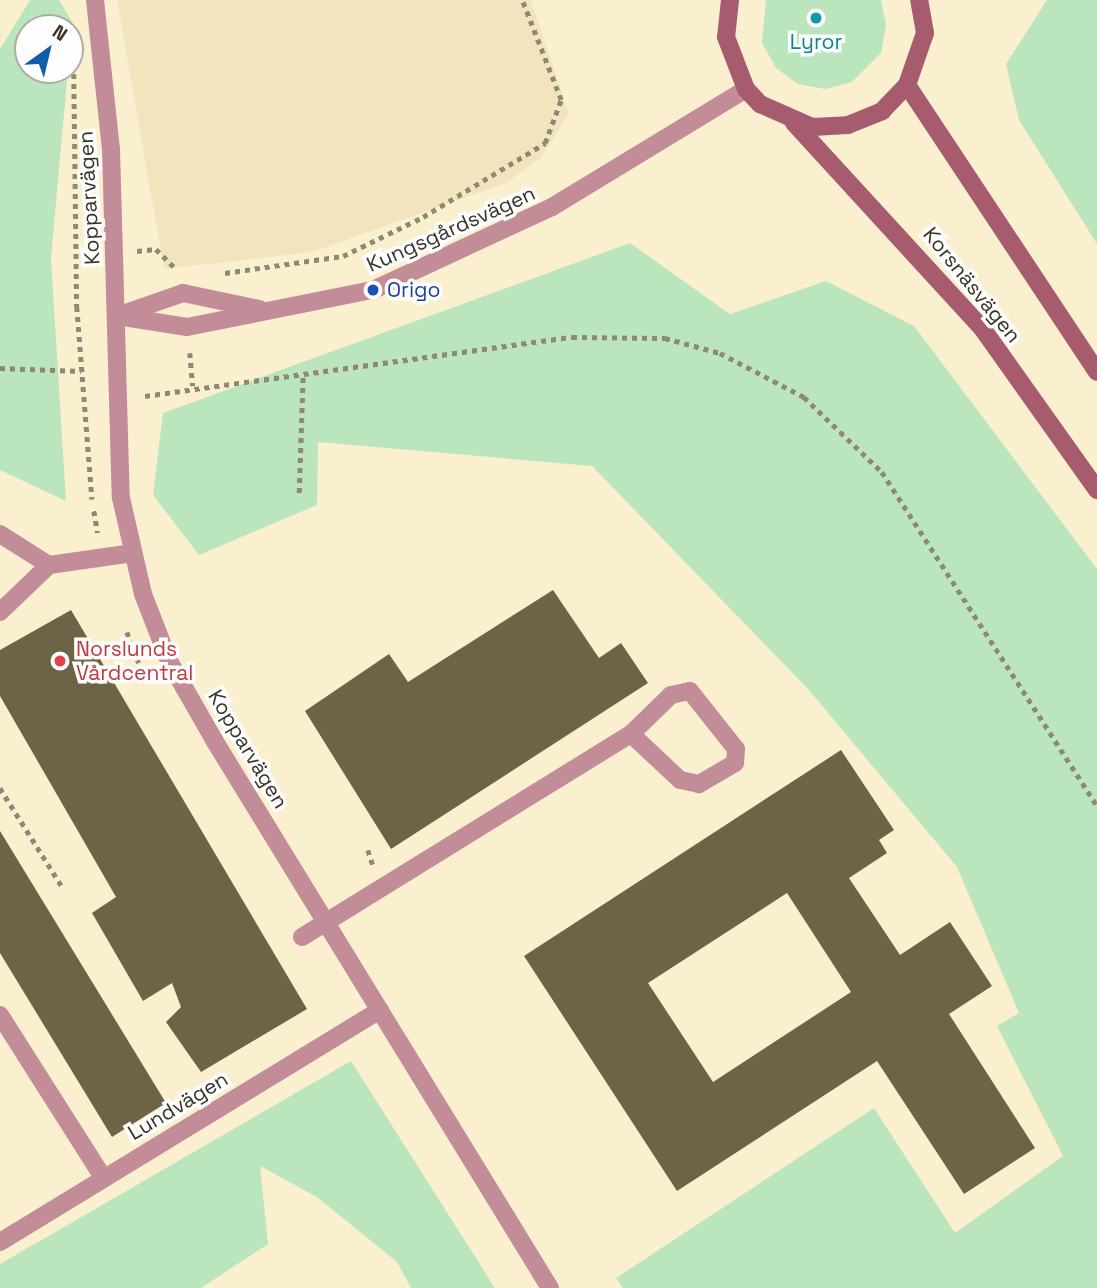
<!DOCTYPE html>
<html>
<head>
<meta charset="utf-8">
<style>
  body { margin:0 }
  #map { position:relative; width:1097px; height:1288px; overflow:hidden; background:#faf0d0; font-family:"Space Grotesk",sans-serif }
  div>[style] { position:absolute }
  .built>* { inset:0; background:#f2e5be }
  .green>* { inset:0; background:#bbe6bd }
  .building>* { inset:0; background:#6d6448 }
  .path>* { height:4.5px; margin-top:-2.25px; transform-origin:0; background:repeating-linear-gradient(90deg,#8f8873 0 5px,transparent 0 10px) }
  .service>* { height:18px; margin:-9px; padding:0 9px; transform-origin:9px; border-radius:9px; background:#c28d98 }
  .minor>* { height:18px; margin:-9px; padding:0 9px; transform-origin:9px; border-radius:9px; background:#c28d98 }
  .tertiary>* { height:18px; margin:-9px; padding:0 9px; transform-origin:9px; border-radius:9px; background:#c28d98 }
  .secondary>* { height:18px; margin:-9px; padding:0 9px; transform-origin:9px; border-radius:9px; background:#a75b6e }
  .dots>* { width:19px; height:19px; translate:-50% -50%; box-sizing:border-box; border:4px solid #fdfdfd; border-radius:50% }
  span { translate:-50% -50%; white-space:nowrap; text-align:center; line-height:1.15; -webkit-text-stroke:7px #fdfdfd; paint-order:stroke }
  .culture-label { font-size:21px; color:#0d838f }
  .street-label { font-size:21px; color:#373327 }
  .transit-label { font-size:21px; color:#164399 }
  .left { translate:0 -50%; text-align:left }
  .health-label { font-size:21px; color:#be3a42 }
  .north { position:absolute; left:14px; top:14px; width:70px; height:70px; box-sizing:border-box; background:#fdfdfd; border:2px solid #aeaca7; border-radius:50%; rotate:34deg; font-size:19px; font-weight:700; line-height:28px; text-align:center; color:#373327 }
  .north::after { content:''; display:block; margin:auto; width:24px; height:32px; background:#105baa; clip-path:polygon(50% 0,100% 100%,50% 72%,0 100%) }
</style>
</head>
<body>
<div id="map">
  <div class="built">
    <div style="clip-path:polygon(117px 0,531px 0,569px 114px,540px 159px,506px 183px,312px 252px,164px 269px)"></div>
  </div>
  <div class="green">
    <div style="clip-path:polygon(30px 0,59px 0,72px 22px,70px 50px,70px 28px,28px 28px,28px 70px,68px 70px,51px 258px,66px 501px,0 470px,0 49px)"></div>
    <div style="clip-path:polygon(766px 0,881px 0,886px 25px,881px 53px,852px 82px,825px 89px,798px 84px,776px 68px,762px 43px)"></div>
    <div style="clip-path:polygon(1047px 0,1097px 0,1097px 244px,1019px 120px,1006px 64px)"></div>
    <div style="clip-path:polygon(630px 243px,730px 314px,826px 281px,914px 326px,1097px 569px,1097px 1288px,623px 1288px,616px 1278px,874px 1108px,955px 1233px,1063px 1156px,997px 1026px,1019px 1013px,957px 867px,809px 690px,592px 466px,318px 442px,317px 505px,199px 555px,153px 495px,163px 413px)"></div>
    <div style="clip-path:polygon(351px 1061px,495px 1288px,411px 1288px,397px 1262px,317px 1197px,260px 1166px,268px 1244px,201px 1288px,0 1288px,0 1264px)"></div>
  </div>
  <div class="building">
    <div style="clip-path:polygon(34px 70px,49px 70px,50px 78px,35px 80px)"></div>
    <div style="clip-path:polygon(553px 590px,599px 658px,621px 643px,648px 683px,391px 849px,305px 711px,389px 654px,408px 682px)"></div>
    <div style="clip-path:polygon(71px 610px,307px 1009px,201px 1072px,166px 1022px,181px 1007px,172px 983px,143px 1001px,92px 913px,116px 897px,0 696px,0 650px)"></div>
    <div style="clip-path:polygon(evenodd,841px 750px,894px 830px,879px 840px,887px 853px,849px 878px,900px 955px,950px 922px,992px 986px,949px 1014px,1035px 1148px,964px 1194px,877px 1061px,677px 1191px,524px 956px,841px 750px,787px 893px,851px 992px,713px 1082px,648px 983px,787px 893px)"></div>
    <div style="clip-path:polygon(0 831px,166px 1103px,112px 1137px,0 953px)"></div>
  </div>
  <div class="path">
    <div style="left:74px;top:74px;width:233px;rotate:89.3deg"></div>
    <div style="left:77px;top:307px;width:193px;rotate:85.5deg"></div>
    <div style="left:137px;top:251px;width:19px;rotate:-6deg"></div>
    <div style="left:156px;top:249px;width:28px;rotate:45deg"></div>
    <div style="left:225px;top:273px;width:119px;rotate:-8.2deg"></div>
    <div style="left:343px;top:256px;width:89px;rotate:-26deg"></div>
    <div style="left:423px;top:217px;width:143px;rotate:-31.2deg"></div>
    <div style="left:545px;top:143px;width:46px;rotate:-69.6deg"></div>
    <div style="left:561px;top:100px;width:107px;rotate:-111.3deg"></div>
    <div style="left:190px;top:353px;width:33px;rotate:85deg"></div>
    <div style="left:0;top:368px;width:81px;rotate:2.1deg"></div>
    <div style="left:145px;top:396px;width:431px;rotate:-7.9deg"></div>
    <div style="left:572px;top:337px;width:93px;rotate:0.6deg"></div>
    <div style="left:665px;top:338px;width:57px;rotate:15.3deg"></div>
    <div style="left:720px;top:353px;width:95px;rotate:27.6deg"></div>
    <div style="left:804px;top:397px;width:108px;rotate:43.9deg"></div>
    <div style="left:882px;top:472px;width:397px;rotate:57.2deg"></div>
    <div style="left:299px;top:493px;width:118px;rotate:-88.1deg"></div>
    <div style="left:94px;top:511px;width:22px;rotate:80deg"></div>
    <div style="left:127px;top:632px;width:33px;rotate:69deg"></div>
    <div style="left:0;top:788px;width:118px;rotate:57.8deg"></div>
    <div style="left:368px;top:850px;width:16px;rotate:72deg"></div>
  </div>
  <div class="service">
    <div style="left:0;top:534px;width:58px;rotate:32.3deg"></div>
    <div style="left:0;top:612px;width:68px;rotate:-43.8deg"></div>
    <div style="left:49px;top:565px;width:85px;rotate:-8.1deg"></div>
    <div style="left:302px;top:937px;width:387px;rotate:-31.7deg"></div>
    <div style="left:631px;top:734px;width:56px;rotate:-44.3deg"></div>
    <div style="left:671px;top:695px;width:19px;rotate:-12deg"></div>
    <div style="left:690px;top:691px;width:74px;rotate:51.6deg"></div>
    <div style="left:736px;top:749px;width:14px;rotate:94deg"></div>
    <div style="left:735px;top:763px;width:42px;rotate:149.7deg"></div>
    <div style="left:699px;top:784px;width:19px;rotate:-168deg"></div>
    <div style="left:680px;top:780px;width:67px;rotate:-136.8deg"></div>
    <div style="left:0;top:1015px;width:192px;rotate:57.6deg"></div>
  </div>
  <div class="minor">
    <div style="left:0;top:1242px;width:445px;rotate:-31.4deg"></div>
  </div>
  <div class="tertiary">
    <div style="left:95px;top:0;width:150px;rotate:83.9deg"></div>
    <div style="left:111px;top:149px;width:349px;rotate:88.4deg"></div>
    <div style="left:121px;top:498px;width:98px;rotate:77.1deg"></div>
    <div style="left:143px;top:594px;width:72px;rotate:68.8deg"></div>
    <div style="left:169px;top:661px;width:91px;rotate:60.3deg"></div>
    <div style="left:214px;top:740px;width:643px;rotate:58.49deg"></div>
    <div style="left:117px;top:316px;width:71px;rotate:8.9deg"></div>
    <div style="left:187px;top:327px;width:190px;rotate:-11.3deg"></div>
    <div style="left:373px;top:290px;width:197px;rotate:-24.9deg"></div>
    <div style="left:552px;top:207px;width:227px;rotate:-31.3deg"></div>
    <div style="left:117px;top:316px;width:70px;rotate:-19.2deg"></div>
    <div style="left:183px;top:293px;width:78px;rotate:11.9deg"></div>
  </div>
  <div class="secondary">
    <div style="left:730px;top:0;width:37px;rotate:96deg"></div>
    <div style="left:726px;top:37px;width:56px;rotate:69deg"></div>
    <div style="left:746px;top:89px;width:21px;rotate:47deg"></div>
    <div style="left:760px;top:104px;width:57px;rotate:23.9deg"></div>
    <div style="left:812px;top:127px;width:36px;rotate:-3deg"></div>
    <div style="left:848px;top:125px;width:37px;rotate:-22deg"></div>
    <div style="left:882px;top:111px;width:36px;rotate:-46deg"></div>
    <div style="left:907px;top:85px;width:55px;rotate:-70.9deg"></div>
    <div style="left:925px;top:33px;width:34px;rotate:-100deg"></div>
    <div style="left:907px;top:85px;width:344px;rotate:56.5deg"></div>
    <div style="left:794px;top:123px;width:278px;rotate:47.5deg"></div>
    <div style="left:982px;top:328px;width:199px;rotate:54.6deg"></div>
  </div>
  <div class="dots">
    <div style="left:816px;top:18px;background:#0f9aa8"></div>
    <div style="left:373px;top:290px;background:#1a4fb4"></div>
    <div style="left:60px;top:661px;background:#e0444e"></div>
  </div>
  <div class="culture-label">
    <span style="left:816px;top:42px">Lyror</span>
  </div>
  <div class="street-label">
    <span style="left:89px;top:198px;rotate:-93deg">Kopparvägen</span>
    <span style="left:451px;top:229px;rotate:-24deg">Kungsgårdsvägen</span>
    <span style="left:972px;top:285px;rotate:51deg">Korsnäsvägen</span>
    <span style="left:248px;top:749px;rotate:59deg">Kopparvägen</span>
    <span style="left:178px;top:1106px;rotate:-31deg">Lundvägen</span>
  </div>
  <div class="transit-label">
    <span class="left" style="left:387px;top:290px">Origo</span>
  </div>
  <div class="health-label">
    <span class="left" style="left:76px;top:661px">Norslunds<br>Vårdcentral</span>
  </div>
  <div class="north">N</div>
</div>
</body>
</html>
